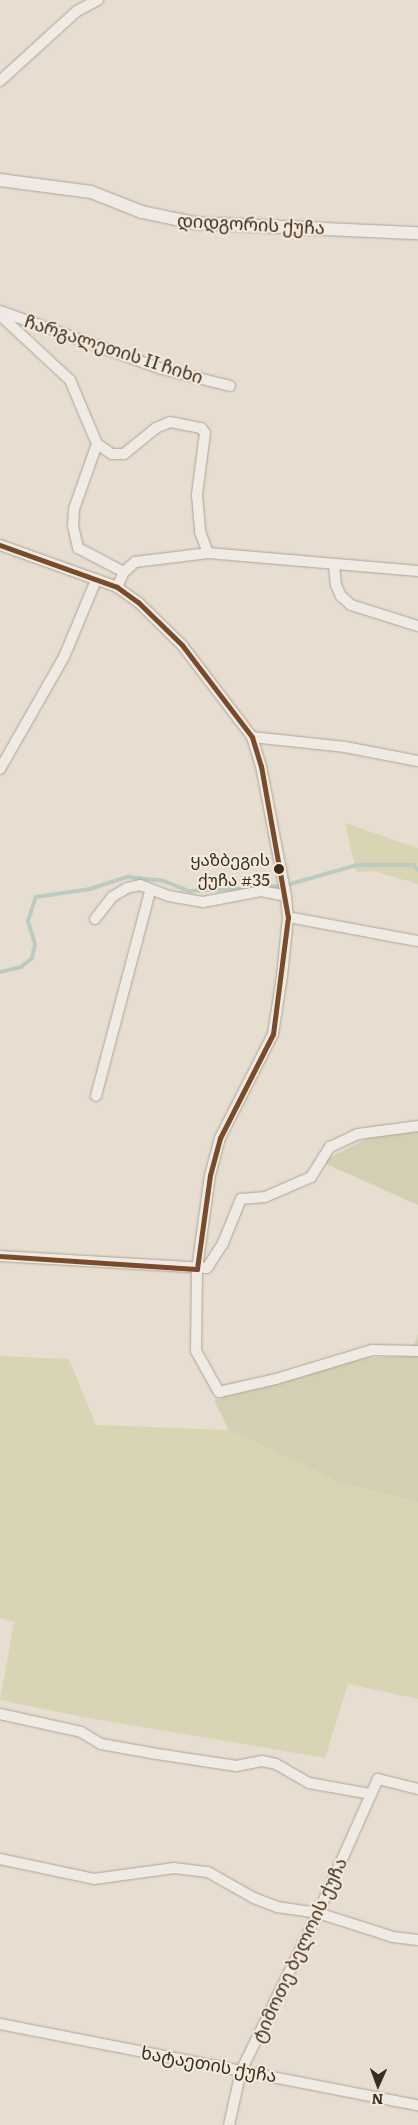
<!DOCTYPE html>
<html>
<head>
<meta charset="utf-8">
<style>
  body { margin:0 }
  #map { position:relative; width:418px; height:2125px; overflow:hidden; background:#e7ded1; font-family:Literata,"Noto Sans Georgian",serif }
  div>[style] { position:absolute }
  .green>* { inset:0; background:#d9d5b4 }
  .cemetery>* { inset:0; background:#d3cfb3 }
  .stream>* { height:4px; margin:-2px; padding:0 2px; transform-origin:2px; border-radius:2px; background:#bccbc0 }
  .roads { filter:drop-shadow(0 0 1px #ada399) drop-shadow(0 0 1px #ada399) }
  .minor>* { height:10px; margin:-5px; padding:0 5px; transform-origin:5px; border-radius:5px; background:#efeae3 }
  .tertiary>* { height:12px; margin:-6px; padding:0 6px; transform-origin:6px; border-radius:6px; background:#efeae3 }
  .bus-1>* { height:5px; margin:-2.5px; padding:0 2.5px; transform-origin:2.5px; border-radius:2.5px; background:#7a4b2a }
  .dots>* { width:14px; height:14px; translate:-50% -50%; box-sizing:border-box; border:2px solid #f6ead9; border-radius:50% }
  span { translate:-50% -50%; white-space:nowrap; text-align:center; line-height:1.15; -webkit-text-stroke:4px #f6ead9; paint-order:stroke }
  .bus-label { font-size:17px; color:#3c2b21 }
  .right { translate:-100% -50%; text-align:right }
  .street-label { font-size:18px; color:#3c2b21 }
  .north { position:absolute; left:353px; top:2060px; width:50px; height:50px; -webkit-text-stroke:4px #f6ead9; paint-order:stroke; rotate:182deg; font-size:14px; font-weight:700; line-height:20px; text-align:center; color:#3c2b21 }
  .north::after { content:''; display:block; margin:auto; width:18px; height:22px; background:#3c2b21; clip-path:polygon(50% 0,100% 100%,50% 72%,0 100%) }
</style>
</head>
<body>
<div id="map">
  <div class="green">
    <div style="clip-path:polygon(345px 823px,418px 848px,418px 884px,373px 871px,356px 872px)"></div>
    <div style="clip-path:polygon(0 1356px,69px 1359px,96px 1425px,229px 1430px,343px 1484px,418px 1502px,418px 1699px,348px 1684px,325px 1758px,83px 1717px,0 1700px,14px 1622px,0 1618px)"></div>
  </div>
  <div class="cemetery">
    <div style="clip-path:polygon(418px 1129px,418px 1205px,322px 1162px,375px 1134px)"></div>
    <div style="clip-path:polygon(418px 1334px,418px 1502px,343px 1484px,229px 1430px,214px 1400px,361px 1358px,410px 1356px)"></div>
  </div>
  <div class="stream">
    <div style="left:290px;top:884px;width:70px;rotate:-15.8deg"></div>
    <div style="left:357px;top:865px;width:56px"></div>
    <div style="left:413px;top:865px;width:7px;rotate:45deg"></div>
    <div style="left:262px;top:887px;width:17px;rotate:-3deg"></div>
    <div style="left:0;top:972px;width:22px;rotate:-13deg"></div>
    <div style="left:21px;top:967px;width:14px;rotate:-39deg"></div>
    <div style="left:32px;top:958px;width:14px;rotate:-78deg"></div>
    <div style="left:35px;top:944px;width:24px;rotate:-107deg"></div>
    <div style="left:28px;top:921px;width:25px;rotate:-72deg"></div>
    <div style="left:36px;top:897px;width:55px;rotate:-8.4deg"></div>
    <div style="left:90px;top:889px;width:40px;rotate:-18deg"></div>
    <div style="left:128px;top:877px;width:36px;rotate:6deg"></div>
    <div style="left:164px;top:881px;width:27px;rotate:22deg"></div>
    <div style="left:189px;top:891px;width:63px;rotate:-2.7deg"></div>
  </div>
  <div class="roads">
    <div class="minor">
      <div style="left:0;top:81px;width:104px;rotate:-42.3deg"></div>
      <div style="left:77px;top:11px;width:24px;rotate:-28deg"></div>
      <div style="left:0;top:311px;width:172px;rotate:19.7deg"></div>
      <div style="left:162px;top:369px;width:70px;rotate:14deg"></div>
      <div style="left:0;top:315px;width:96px;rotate:42.9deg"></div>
      <div style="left:70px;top:380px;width:69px;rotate:67.1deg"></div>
      <div style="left:97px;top:444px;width:69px;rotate:109.5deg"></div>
      <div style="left:74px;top:509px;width:17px;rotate:93deg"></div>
      <div style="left:73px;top:526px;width:23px;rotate:77deg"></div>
      <div style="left:78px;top:548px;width:52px;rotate:27.6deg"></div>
      <div style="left:97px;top:444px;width:18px;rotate:34deg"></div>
      <div style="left:112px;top:454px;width:12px"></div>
      <div style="left:124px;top:454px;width:41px;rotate:-39.1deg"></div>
      <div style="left:156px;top:428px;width:15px;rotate:-23deg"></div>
      <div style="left:170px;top:422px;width:32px;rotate:11deg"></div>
      <div style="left:201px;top:428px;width:6px;rotate:51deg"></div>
      <div style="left:205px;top:433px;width:63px;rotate:97.4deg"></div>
      <div style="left:197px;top:495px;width:37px;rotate:85deg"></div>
      <div style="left:200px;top:532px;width:22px;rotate:69deg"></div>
      <div style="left:0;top:545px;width:124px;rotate:19.7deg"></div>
      <div style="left:117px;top:587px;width:26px;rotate:36deg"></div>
      <div style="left:138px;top:602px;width:62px;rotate:44.3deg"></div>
      <div style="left:182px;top:645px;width:116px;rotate:52.7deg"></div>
      <div style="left:252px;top:737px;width:30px;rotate:73deg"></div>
      <div style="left:261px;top:766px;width:132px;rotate:79.1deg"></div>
      <div style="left:286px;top:896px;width:21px;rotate:85deg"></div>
      <div style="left:288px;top:917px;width:59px;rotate:95.8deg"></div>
      <div style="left:282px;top:976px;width:59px;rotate:98.8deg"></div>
      <div style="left:273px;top:1034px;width:117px;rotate:117deg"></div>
      <div style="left:220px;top:1138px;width:38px;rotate:105deg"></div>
      <div style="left:210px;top:1175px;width:95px;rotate:97.9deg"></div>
      <div style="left:197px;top:1269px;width:82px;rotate:90.7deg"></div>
      <div style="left:196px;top:1351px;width:47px;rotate:60.7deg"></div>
      <div style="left:219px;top:1392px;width:58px;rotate:-12.8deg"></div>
      <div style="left:276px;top:1379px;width:100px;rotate:-16.8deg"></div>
      <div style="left:372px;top:1350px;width:46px;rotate:1.2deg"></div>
      <div style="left:334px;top:566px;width:19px;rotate:84deg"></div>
      <div style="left:336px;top:585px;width:12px;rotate:66deg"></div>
      <div style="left:341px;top:596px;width:13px;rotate:42deg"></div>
      <div style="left:351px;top:605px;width:70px;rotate:17.4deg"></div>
      <div style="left:117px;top:587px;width:17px;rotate:-65deg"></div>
      <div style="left:124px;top:572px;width:15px;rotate:-42deg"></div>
      <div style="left:135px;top:562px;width:74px;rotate:-7deg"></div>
      <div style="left:208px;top:553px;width:211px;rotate:4.9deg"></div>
      <div style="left:252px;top:737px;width:94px;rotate:6.1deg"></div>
      <div style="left:345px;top:747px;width:74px;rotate:10.9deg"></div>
      <div style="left:0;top:769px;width:129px;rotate:-60.3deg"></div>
      <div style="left:64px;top:657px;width:83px;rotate:-67.4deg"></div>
      <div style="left:288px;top:917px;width:132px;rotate:10.5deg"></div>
      <div style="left:95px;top:919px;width:28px;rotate:-52deg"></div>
      <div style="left:112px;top:897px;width:17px;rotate:-31deg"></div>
      <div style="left:127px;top:888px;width:13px;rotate:-13deg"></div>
      <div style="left:140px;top:885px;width:31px;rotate:21deg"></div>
      <div style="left:169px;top:896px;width:35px;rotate:10deg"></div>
      <div style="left:203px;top:902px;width:59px;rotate:-10.7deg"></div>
      <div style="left:261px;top:891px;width:25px;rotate:11deg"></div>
      <div style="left:96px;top:1096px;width:212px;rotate:-75.2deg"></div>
      <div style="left:0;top:1256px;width:207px;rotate:3.3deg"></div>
      <div style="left:207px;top:1268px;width:30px;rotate:-57deg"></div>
      <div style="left:223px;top:1243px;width:48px;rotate:-67.8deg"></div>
      <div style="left:241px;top:1199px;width:24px;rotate:-5deg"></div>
      <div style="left:265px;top:1197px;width:50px;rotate:-23.5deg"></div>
      <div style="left:311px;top:1177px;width:36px;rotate:-58deg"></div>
      <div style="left:330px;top:1147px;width:31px;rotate:-25deg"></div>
      <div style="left:358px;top:1134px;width:61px;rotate:-7.6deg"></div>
      <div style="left:0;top:1714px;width:83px;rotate:12.5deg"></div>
      <div style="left:81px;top:1732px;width:23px;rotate:31deg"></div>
      <div style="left:101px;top:1744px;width:57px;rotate:10.1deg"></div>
      <div style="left:157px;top:1754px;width:80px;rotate:8.6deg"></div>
      <div style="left:236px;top:1766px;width:26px;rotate:-11deg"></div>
      <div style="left:262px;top:1761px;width:14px;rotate:12deg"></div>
      <div style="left:276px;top:1764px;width:38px;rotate:30deg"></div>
      <div style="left:309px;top:1783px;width:63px;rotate:10.1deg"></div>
      <div style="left:0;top:1859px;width:96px;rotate:12deg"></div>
      <div style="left:94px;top:1879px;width:81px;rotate:-7.8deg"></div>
      <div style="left:174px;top:1868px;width:34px;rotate:7deg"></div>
      <div style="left:208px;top:1872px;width:53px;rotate:29.5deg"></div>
      <div style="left:254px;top:1898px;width:25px;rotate:21deg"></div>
      <div style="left:277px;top:1907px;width:41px;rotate:8.3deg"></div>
      <div style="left:318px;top:1913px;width:79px;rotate:17.7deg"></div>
      <div style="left:393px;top:1937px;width:25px;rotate:7deg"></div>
      <div style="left:0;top:2024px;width:426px;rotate:11deg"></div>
      <div style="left:229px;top:2125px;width:55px;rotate:-77.5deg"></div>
      <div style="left:241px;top:2071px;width:176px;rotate:-64deg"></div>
      <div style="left:318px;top:1913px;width:147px;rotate:-65.9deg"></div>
      <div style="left:378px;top:1779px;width:41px;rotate:14deg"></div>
    </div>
    <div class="tertiary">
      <div style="left:0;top:180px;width:92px;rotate:7.5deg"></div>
      <div style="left:91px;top:192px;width:55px;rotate:21.4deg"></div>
      <div style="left:142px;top:212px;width:53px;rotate:11.9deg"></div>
      <div style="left:194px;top:223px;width:224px;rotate:2.6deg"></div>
    </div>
  </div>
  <div class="bus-1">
    <div style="left:0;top:545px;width:124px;rotate:19.7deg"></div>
    <div style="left:117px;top:587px;width:26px;rotate:36deg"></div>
    <div style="left:138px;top:602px;width:62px;rotate:44.3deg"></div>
    <div style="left:182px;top:645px;width:116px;rotate:52.7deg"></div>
    <div style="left:252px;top:737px;width:30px;rotate:73deg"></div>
    <div style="left:261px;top:766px;width:153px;rotate:79.9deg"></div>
    <div style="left:288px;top:917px;width:118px;rotate:97.3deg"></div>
    <div style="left:273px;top:1034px;width:117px;rotate:117deg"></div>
    <div style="left:220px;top:1138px;width:38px;rotate:105deg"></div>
    <div style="left:210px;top:1175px;width:95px;rotate:97.9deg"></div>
    <div style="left:197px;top:1269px;width:197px;rotate:-176.2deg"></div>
  </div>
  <div class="dots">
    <div style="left:279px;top:869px;background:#3c2b21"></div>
  </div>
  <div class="bus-label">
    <span class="right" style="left:270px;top:869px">ყაზბეგის<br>ქუჩა #35</span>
  </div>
  <div class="street-label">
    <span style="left:251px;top:224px;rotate:3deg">დიდგორის ქუჩა</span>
    <span style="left:114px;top:349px;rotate:18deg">ჩარგალეთის II ჩიხი</span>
    <span style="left:299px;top:1950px;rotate:-65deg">ტიმოთე ბელოის ქუჩა</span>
    <span style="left:209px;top:2064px;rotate:10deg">ხატაეთის ქუჩა</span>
  </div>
  <div class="north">N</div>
</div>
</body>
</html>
